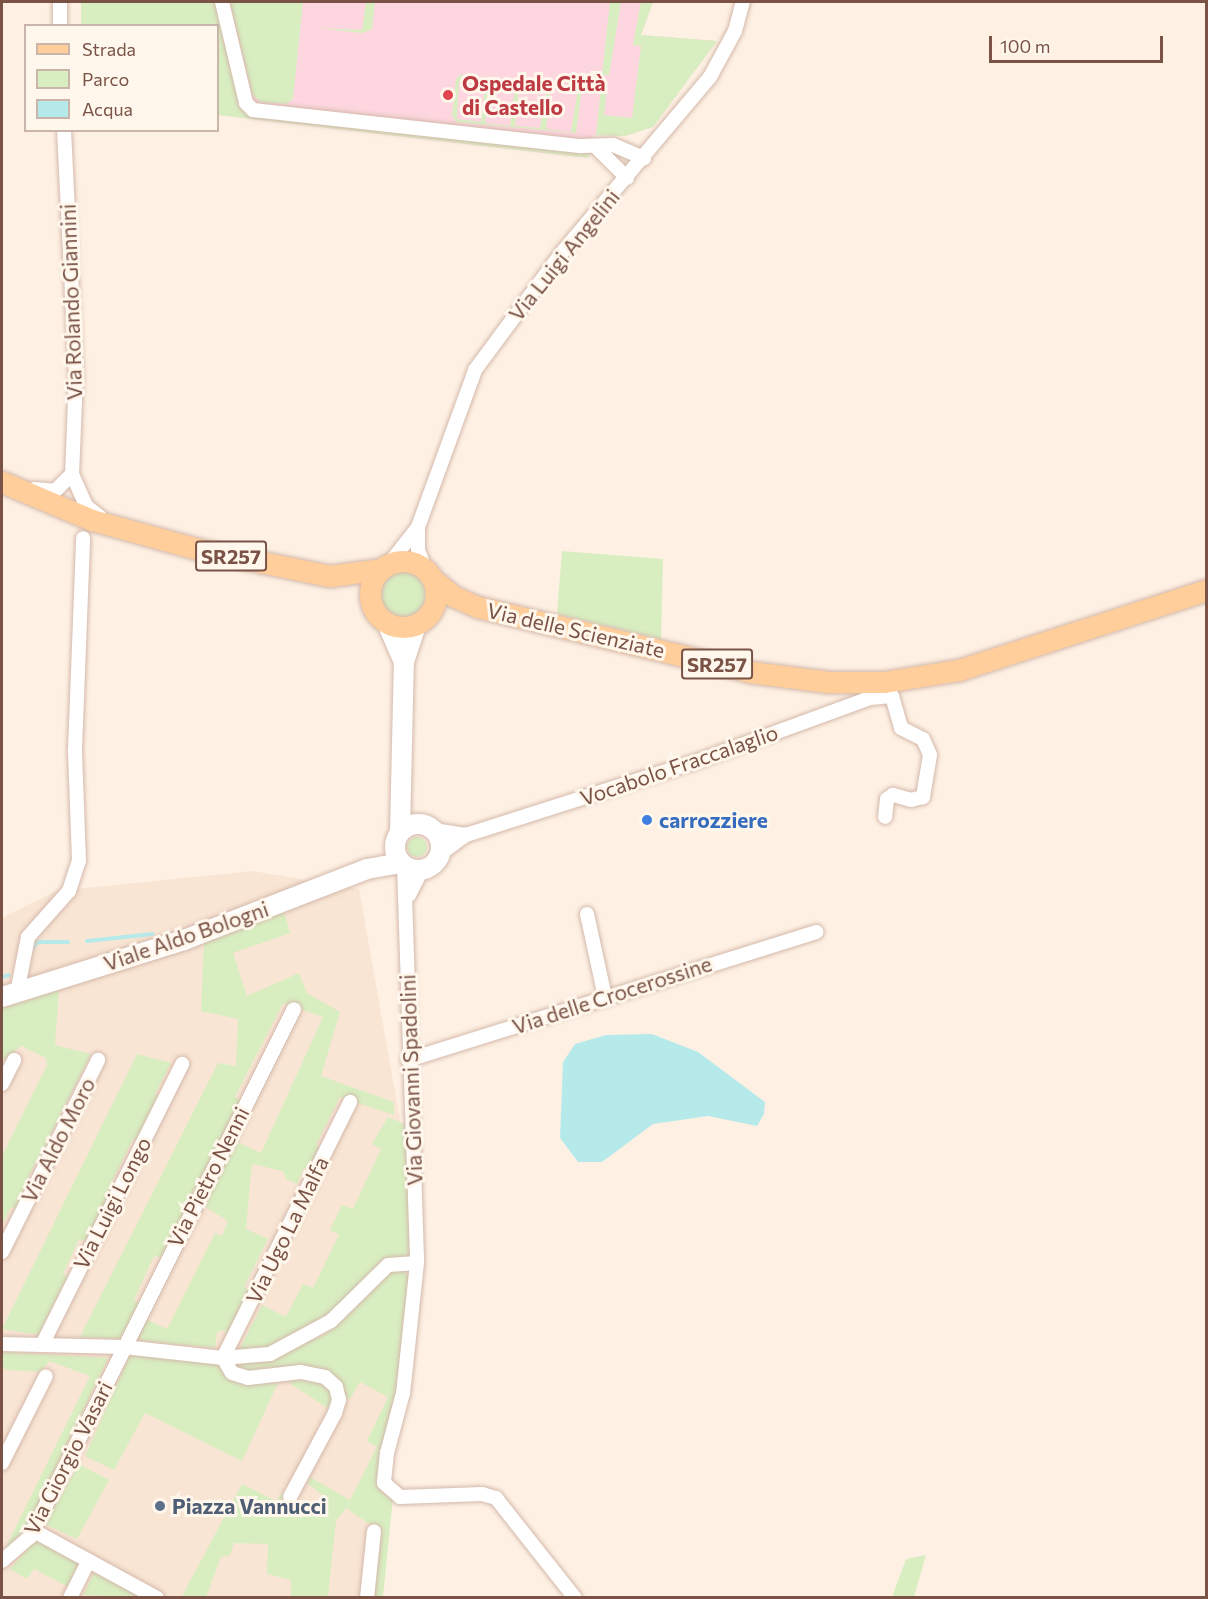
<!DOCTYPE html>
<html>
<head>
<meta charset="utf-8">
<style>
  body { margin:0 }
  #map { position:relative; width:1208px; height:1599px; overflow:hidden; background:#fef1e4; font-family:Commissioner,sans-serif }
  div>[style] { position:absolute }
  .residential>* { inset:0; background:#f9e5d4 }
  .medical>* { inset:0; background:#fdd6df }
  .green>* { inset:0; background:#d8eec1 }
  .round { border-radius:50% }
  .water>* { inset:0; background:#b6e9ea }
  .stream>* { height:4px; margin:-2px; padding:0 2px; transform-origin:2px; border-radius:2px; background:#b6e9ea }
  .roads { filter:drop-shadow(0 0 2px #d4b9ab) drop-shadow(0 0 2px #d4b9ab) }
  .street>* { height:14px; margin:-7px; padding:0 7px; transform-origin:7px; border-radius:7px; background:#fff }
  .secondary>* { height:20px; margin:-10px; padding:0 10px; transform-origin:10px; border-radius:10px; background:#fff }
  .secondary>.ring { margin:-10px; padding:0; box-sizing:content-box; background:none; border:20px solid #fff; border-radius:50% }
  .primary>* { height:21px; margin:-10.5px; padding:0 10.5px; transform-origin:10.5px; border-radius:10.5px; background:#ffce9a }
  .primary>.ring { margin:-10.5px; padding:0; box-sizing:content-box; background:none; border:21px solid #ffce9a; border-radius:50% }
  .dots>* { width:16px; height:16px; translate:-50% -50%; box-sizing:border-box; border:3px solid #fff6ec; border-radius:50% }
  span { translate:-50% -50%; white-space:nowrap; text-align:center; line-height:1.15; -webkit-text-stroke:6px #fff6ec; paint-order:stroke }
  .shield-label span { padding:2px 4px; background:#fff6ec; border:2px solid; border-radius:4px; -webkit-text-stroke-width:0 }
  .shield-label { font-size:20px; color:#7a5346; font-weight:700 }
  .health-label { font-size:21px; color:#be3a42; font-weight:700 }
  .left { translate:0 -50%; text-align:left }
  .street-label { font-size:21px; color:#7a5346 }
  .shop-label { font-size:21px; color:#366cbe; font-weight:700 }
  .service-label { font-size:21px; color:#4e5e75; font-weight:700 }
  .frame { position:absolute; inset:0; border:3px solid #7a5346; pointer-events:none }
  .legend { position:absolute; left:24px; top:24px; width:195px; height:108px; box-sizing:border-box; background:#fff6ec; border:2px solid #cab5aa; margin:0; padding:8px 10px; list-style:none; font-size:18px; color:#7a5346 }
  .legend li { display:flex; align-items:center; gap:12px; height:30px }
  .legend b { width:30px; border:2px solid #cab5aa }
  .scale { position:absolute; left:989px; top:36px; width:174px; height:27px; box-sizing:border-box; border:3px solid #7a5346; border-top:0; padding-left:8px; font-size:18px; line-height:21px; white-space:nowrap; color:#7a5346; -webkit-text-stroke:4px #fff6ec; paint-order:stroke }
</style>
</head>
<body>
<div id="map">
  <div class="residential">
    <div style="clip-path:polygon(253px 871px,359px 889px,400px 1120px,395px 1400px,377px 1597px,2px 1598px,2px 918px,56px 891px)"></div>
  </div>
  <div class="medical">
    <div style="clip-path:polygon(81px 2px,653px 2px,641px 35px,717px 41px,653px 127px,625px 136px,593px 135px,588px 158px,218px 115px,218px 26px,81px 25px)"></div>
  </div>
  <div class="green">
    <div style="clip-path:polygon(81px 2px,216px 2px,252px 115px,261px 118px,591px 154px,588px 158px,218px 115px,218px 26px,81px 25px)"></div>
    <div style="clip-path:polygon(230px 2px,303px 2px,293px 99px,286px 104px,260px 102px,252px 94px)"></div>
    <div style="clip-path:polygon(366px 2px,375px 2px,372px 29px,363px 33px,317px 28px,362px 30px)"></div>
    <div style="clip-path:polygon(610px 2px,621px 2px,609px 75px,602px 75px)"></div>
    <div style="clip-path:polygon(641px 2px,653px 2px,641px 35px,717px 41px,653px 127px,625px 136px,596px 135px,601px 88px,607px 89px,604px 115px,632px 118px,641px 46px,633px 45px)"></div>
    <div style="clip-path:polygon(460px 75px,469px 76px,459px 81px,457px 119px,481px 122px,486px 77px,491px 78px,485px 123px,510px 126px,516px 80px,520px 80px,515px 126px,540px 128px,547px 84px,551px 84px,546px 129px,571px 132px,577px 94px,571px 87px,577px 87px,581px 95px,576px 133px,456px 122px,452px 115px,456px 79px)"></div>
    <div style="clip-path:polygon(562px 551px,663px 559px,661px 639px,557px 614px)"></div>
    <div class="round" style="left:379px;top:572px;width:46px;height:46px"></div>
    <div class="round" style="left:407px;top:837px;width:20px;height:20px"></div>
    <div style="clip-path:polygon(evenodd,284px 911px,290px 933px,233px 953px,247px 996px,299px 973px,307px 993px,340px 1012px,321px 1076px,394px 1102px,394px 1115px,340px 1097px,316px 1145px,327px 1150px,315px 1173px,304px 1168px,297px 1184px,286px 1179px,283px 1171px,252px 1164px,246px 1229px,268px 1239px,244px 1287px,255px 1294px,233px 1339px,225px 1337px,225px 1330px,217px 1332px,215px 1348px,135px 1340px,145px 1319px,167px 1329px,215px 1233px,222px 1236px,228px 1221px,196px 1201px,167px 1259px,154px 1256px,134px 1300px,144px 1305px,127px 1340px,80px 1337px,218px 1063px,236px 1066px,238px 1019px,201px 1011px,204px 941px,284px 911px,283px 1003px,323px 1017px,261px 1153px,228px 1138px,246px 1103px,235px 1097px,283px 1003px)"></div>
    <div style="clip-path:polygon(59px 990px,55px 1045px,91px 1054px,50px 1135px,59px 1139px,48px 1160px,38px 1157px,25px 1184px,33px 1189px,22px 1211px,11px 1207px,2px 1225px,2px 1156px,47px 1065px,46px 1058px,21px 1046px,2px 1061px,2px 1008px)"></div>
    <div style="clip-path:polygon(137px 1054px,171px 1063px,155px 1094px,165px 1099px,143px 1142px,133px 1139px,110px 1186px,118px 1190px,91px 1243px,79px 1239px,63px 1274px,73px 1280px,46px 1336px,2px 1329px)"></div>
    <div style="clip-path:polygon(388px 1117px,409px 1126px,412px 1259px,388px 1260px,330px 1319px,264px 1352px,238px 1352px,262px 1305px,286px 1317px,303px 1284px,313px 1288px,339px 1235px,330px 1230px,342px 1205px,353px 1209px,381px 1149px,372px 1144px)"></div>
    <div style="clip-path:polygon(400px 1269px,413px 1279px,402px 1384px,379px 1484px,383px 1493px,393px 1498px,383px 1597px,373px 1597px,381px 1532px,346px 1508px,336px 1521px,328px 1597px,291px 1597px,291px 1580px,267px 1574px,268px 1544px,234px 1543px,230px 1555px,221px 1557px,206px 1597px,181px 1598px,242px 1484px,276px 1501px,282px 1493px,320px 1513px,327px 1499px,307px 1483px,310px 1477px,350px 1500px,377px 1447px,367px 1441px,388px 1397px,360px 1382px,350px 1399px,342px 1397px,324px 1372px,248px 1373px,238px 1370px,236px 1363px,268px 1360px,326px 1334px,391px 1271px)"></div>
    <div style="clip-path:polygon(2px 1352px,108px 1358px,28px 1527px,2px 1555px,90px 1376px,49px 1361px,41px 1372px,7px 1370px,2px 1367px)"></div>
    <div style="clip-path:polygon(130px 1355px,220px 1362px,248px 1383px,278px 1383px,242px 1461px,145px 1413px,114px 1470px,85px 1456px)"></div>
    <div style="clip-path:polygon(301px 1378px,322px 1381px,331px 1388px,335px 1413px,288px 1382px)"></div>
    <div style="clip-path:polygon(79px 1464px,109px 1480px,77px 1539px,45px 1524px)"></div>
    <div style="clip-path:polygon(35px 1540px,86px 1566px,74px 1590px,34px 1569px,27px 1579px,10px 1569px)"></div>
    <div style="clip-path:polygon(926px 1555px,914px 1597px,892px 1597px,906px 1559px)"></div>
    <div style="clip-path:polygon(96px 1570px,146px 1597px,83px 1595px)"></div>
  </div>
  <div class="water">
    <div style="clip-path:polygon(652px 1034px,698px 1052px,765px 1102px,764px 1114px,757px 1126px,708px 1116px,653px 1124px,602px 1162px,578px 1162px,560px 1138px,563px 1062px,575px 1044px,606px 1035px)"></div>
  </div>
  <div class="stream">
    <div style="left:87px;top:941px;width:66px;rotate:-6.1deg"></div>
    <div style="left:31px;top:949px;width:10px;rotate:-45deg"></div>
    <div style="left:38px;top:942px;width:30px"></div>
    <div style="left:2px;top:977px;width:7px;rotate:-16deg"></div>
  </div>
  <div class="roads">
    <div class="street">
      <div style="left:60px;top:2px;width:24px;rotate:90deg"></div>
      <div style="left:222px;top:2px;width:104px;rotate:76.6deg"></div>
      <div style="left:246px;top:103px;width:10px;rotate:45deg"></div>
      <div style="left:253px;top:110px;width:330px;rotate:6.3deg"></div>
      <div style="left:581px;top:146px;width:32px;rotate:-2deg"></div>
      <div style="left:613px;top:145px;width:34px;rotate:23deg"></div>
      <div style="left:64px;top:130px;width:246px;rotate:87.2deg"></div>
      <div style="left:76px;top:376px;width:98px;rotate:92.3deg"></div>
      <div style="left:72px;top:474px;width:35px;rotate:66deg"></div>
      <div style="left:86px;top:506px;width:18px;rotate:38deg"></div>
      <div style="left:596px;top:147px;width:44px;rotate:45deg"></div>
      <div style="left:34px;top:489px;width:21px;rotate:5deg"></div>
      <div style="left:55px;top:491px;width:24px;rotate:-45deg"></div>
      <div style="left:418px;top:527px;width:23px;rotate:90deg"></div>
      <div style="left:418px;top:550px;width:22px;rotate:69deg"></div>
      <div style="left:389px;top:564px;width:47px;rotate:-51.9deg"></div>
      <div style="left:418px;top:527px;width:167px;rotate:-70deg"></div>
      <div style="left:475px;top:370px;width:143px;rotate:-53.5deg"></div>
      <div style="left:560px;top:255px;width:233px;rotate:-49.9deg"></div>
      <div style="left:710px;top:77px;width:52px;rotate:-61.5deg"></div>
      <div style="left:735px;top:31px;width:30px;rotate:-75deg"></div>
      <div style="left:434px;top:830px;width:32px;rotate:9deg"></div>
      <div style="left:439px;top:855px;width:34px;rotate:-37deg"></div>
      <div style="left:466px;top:835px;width:240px;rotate:-17.7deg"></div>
      <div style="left:695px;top:762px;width:186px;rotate:-20.1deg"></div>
      <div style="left:870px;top:698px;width:22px;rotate:-5deg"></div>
      <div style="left:892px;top:696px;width:33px;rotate:74deg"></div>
      <div style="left:901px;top:728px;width:25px;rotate:27deg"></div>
      <div style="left:923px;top:739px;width:17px;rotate:66deg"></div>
      <div style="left:930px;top:755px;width:43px;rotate:99.5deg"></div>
      <div style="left:923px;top:797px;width:12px;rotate:166deg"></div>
      <div style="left:911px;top:800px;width:19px;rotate:-164deg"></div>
      <div style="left:893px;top:795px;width:7px;rotate:146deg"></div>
      <div style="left:887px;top:799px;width:18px;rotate:96deg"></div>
      <div style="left:404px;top:866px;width:397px;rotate:88.1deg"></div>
      <div style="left:417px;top:1263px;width:131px;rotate:96.1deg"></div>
      <div style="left:403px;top:1393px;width:62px;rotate:104.9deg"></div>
      <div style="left:387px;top:1453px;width:30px;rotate:96deg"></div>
      <div style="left:384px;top:1483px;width:21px;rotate:41deg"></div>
      <div style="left:400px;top:1497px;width:82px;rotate:-2.1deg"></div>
      <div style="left:482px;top:1494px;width:15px;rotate:16deg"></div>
      <div style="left:496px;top:1498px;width:127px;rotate:51.7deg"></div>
      <div style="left:409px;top:895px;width:28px;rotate:-63deg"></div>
      <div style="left:587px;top:914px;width:85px;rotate:77.8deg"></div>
      <div style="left:17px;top:993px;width:57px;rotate:-78.9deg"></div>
      <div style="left:28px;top:937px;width:62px;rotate:-48.3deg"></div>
      <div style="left:69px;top:891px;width:32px;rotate:-72deg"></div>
      <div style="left:79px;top:861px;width:111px;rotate:-92.1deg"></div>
      <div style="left:75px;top:750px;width:212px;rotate:-87.8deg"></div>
      <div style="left:408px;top:1060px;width:428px;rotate:-17.4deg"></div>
      <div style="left:2px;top:1084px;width:27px;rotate:-63deg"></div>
      <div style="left:2px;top:1252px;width:215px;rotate:-63.4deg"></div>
      <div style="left:43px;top:1343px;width:312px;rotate:-63.5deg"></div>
      <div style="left:2px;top:1344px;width:122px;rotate:1.4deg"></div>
      <div style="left:124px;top:1347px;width:100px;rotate:6.3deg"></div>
      <div style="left:223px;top:1358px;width:47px;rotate:-4.9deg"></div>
      <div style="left:270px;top:1354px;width:69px;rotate:-28.4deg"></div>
      <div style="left:331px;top:1321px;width:80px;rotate:-44.5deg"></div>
      <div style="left:388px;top:1265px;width:29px;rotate:-4deg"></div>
      <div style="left:223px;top:1358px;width:286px;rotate:-63.6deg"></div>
      <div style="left:223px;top:1358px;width:17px;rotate:59deg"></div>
      <div style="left:232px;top:1373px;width:17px;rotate:17deg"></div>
      <div style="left:248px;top:1378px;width:53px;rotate:-6.5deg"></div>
      <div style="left:301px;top:1372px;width:25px;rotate:12deg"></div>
      <div style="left:325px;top:1377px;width:15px;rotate:42deg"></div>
      <div style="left:336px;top:1387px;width:13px;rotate:77deg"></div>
      <div style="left:339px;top:1400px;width:14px;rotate:107deg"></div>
      <div style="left:335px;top:1413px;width:95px;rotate:118.2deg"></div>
      <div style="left:2px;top:1463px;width:97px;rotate:-63.2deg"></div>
      <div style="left:34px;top:1531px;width:140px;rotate:28.6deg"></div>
      <div style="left:2px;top:1561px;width:37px;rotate:-41deg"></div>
      <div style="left:30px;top:1537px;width:590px;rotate:-63.43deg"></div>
      <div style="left:70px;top:1598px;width:42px;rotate:-63.4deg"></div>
      <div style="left:367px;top:1598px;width:67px;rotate:-84deg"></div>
    </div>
    <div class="secondary">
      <div style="left:387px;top:623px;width:43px;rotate:66.4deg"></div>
      <div class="ring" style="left:395px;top:824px;width:26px;height:26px"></div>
      <div style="left:400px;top:832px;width:170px;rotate:-88.7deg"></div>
      <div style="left:404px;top:662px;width:39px;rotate:-72deg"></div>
      <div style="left:2px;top:997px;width:191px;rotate:-17.4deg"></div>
      <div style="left:184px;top:940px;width:196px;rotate:-21.2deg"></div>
      <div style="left:367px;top:869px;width:35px;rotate:-10deg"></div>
    </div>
    <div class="primary">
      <div style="left:2px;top:482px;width:98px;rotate:22.9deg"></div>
      <div style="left:92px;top:520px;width:109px;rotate:15.4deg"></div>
      <div style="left:197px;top:549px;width:136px;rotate:11.5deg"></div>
      <div style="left:330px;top:576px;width:51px;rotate:-7.8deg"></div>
      <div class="ring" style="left:370px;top:561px;width:45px;height:45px"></div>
      <div style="left:432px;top:579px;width:27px;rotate:39deg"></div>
      <div style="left:453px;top:596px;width:27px;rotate:24deg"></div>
      <div style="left:478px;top:607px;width:280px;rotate:13.4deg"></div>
      <div style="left:750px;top:672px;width:79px;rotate:7.3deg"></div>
      <div style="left:828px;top:682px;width:56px"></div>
      <div style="left:884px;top:682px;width:76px;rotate:-9.1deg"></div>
      <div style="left:959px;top:670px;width:260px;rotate:-17.9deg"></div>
    </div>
  </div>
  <div class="dots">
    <div style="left:448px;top:95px;background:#e0444e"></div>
    <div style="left:647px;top:820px;background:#3f7fe0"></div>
    <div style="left:160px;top:1506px;background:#5c6f8a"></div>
  </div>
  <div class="shield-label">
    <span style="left:231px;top:556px">SR257</span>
    <span style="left:717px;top:664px">SR257</span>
  </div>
  <div class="health-label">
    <span class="left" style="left:462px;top:95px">Ospedale Città<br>di Castello</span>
  </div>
  <div class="street-label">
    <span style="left:564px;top:255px;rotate:-51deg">Via Luigi Angelini</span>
    <span style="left:71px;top:302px;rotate:-92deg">Via Rolando Giannini</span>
    <span style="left:576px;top:630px;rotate:13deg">Via delle Scienziate</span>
    <span style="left:679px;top:765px;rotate:-19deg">Vocabolo Fraccalaglio</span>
    <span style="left:186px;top:936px;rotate:-19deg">Viale Aldo Bologni</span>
    <span style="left:612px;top:995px;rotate:-18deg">Via delle Crocerossine</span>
    <span style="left:411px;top:1080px;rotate:-92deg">Via Giovanni Spadolini</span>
    <span style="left:58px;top:1140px;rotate:-63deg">Via Aldo Moro</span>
    <span style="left:208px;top:1177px;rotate:-63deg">Via Pietro Nenni</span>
    <span style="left:112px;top:1203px;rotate:-63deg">Via Luigi Longo</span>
    <span style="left:287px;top:1230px;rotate:-64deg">Via Ugo La Malfa</span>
    <span style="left:68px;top:1458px;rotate:-63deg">Via Giorgio Vasari</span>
  </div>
  <div class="shop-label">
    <span class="left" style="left:659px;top:820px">carrozziere</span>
  </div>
  <div class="service-label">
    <span class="left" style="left:172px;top:1506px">Piazza Vannucci</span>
  </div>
  <div class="frame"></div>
  <ul class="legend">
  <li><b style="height:8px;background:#ffce9a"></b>Strada</li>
  <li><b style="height:16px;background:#d8eec1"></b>Parco</li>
  <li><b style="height:16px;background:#b6e9ea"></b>Acqua</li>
  </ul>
  <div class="scale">100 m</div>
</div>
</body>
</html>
